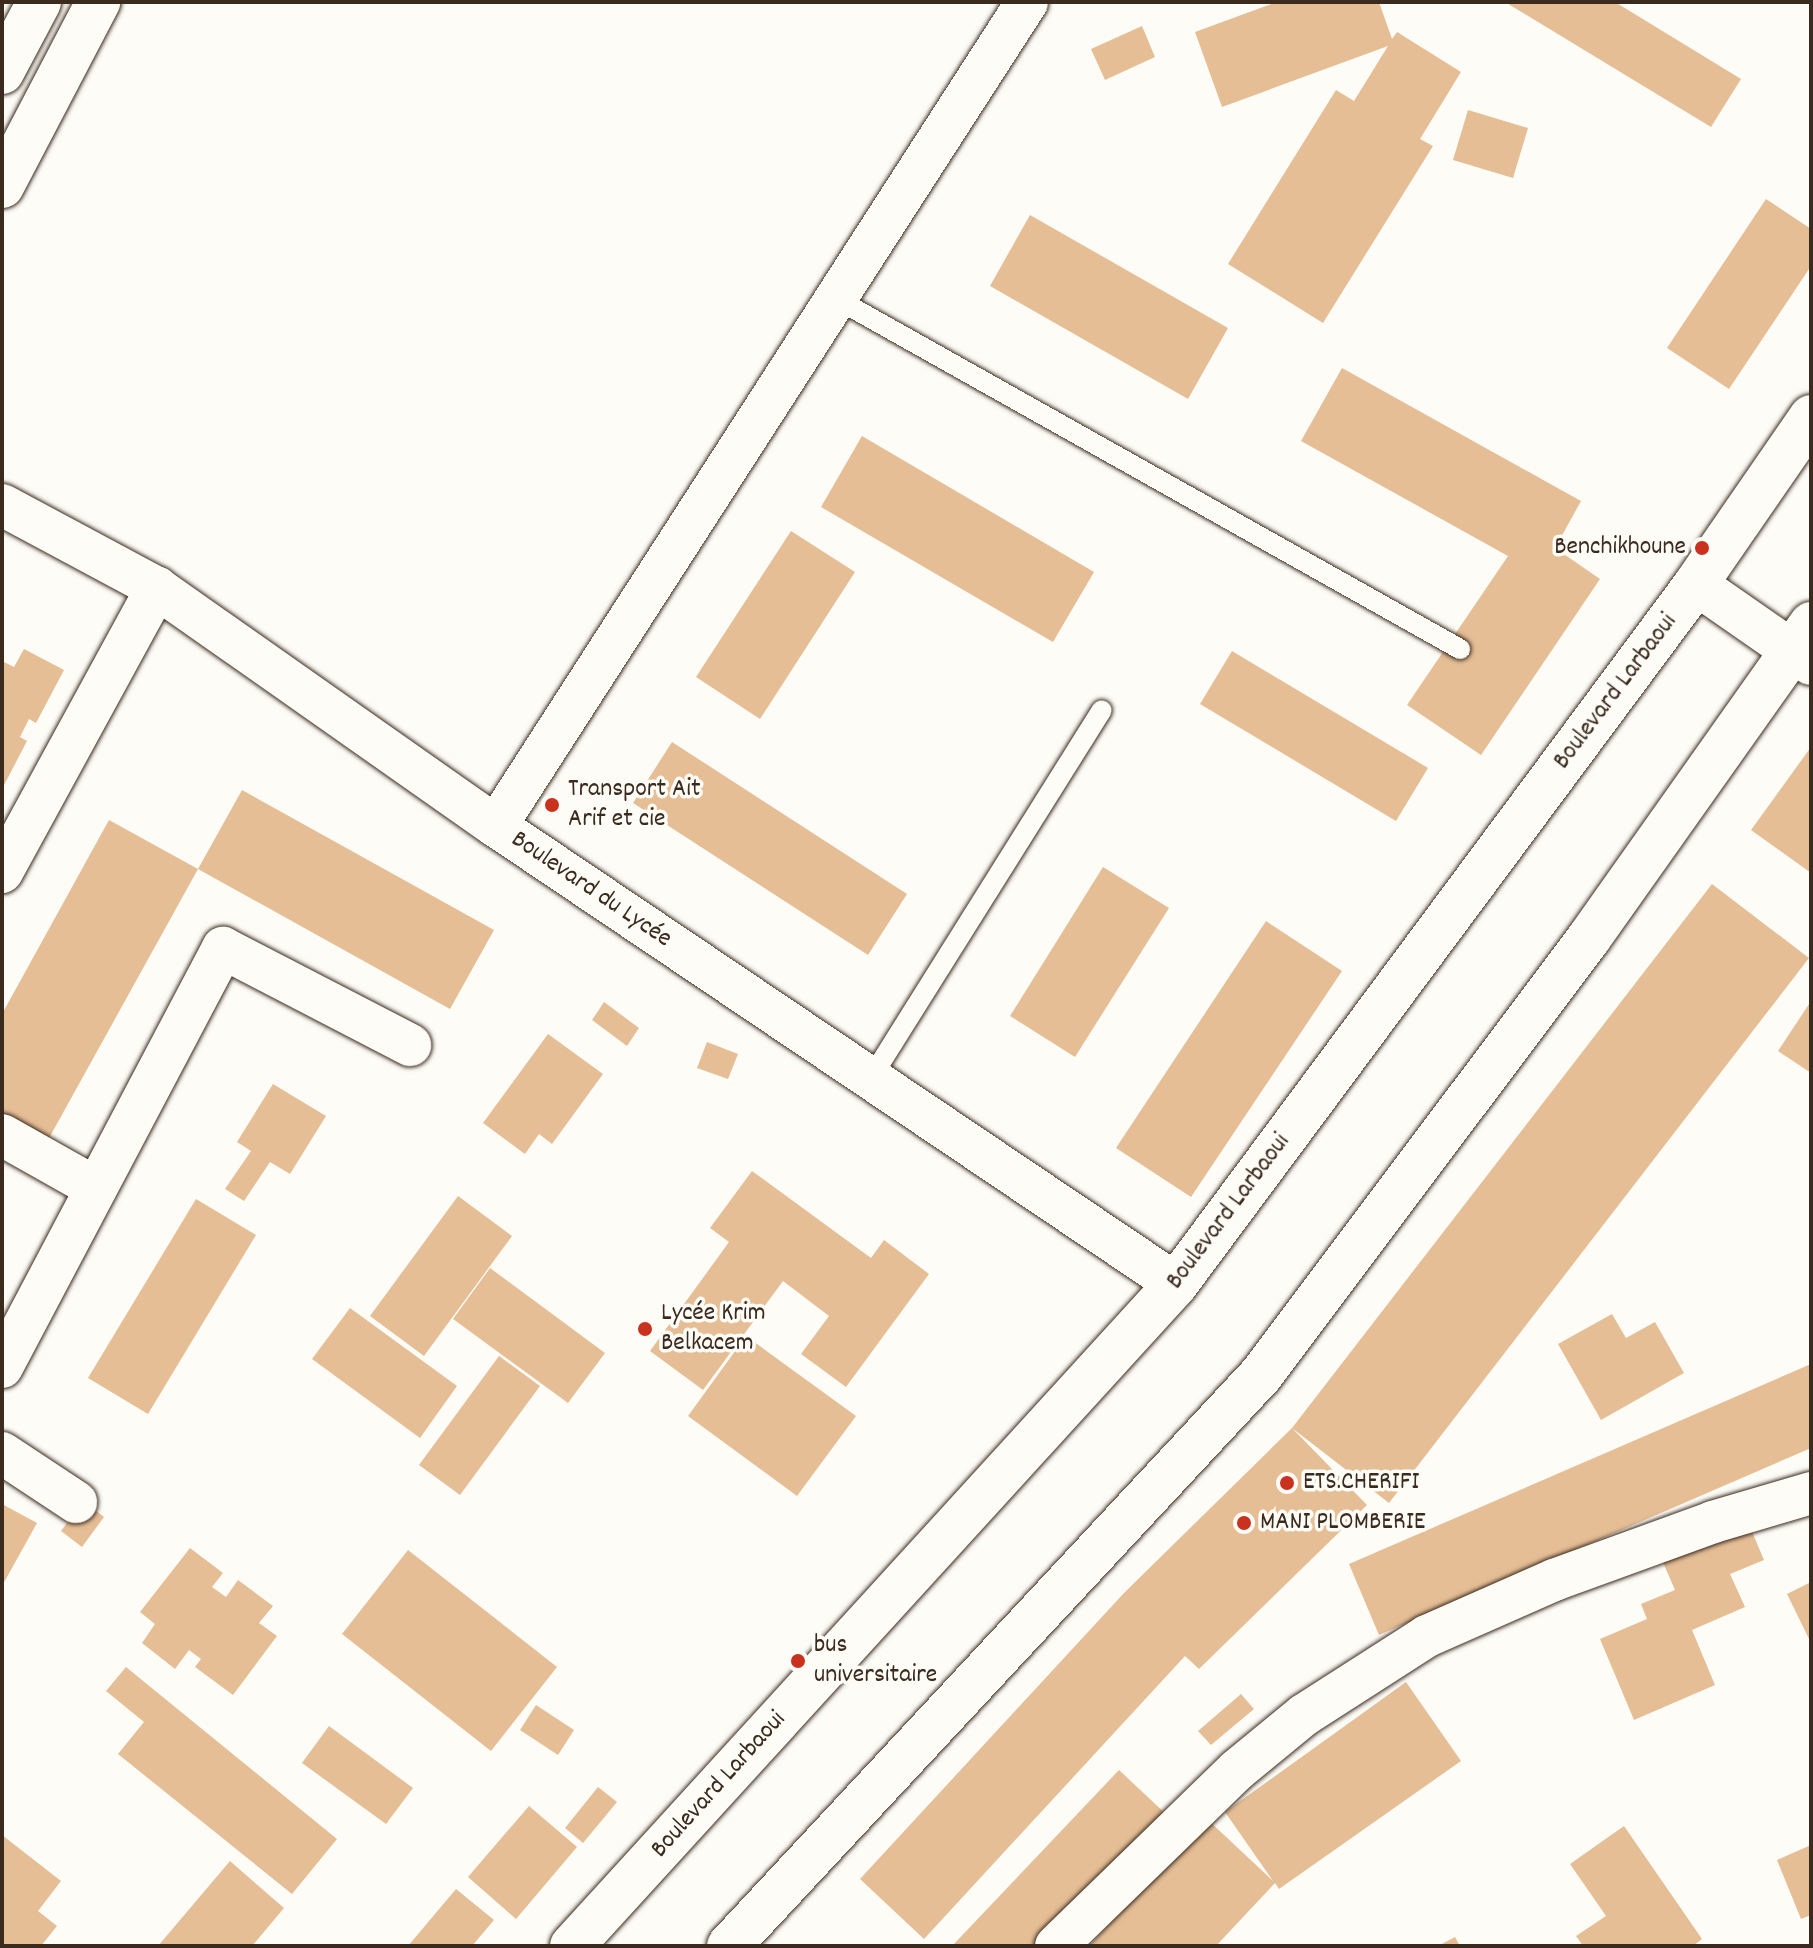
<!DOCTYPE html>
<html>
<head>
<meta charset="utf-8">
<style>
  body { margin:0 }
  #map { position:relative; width:1813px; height:1948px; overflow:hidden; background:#fdfcf7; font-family:Dekko,sans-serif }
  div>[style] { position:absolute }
  .building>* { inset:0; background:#e5be96 }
  .roads { filter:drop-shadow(0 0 2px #3b2a1e) drop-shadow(0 0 2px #3b2a1e) }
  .service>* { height:20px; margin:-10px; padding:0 10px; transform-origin:10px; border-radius:10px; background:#fdfcf7 }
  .minor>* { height:42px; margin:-21px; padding:0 21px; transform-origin:21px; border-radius:21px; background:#fdfcf7 }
  .secondary>* { height:44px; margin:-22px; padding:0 22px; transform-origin:22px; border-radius:22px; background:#fdfcf7 }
  .dots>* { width:22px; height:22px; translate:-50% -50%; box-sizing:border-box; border:4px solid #fdfcf7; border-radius:50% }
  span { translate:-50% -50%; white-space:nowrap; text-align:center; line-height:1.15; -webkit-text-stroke:7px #fdfcf7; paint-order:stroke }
  .poi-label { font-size:26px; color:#3b2a1e }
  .right { translate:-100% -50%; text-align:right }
  .left { translate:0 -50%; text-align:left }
  .street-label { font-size:26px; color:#3b2a1e }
  .frame { position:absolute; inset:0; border:4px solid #3b2a1e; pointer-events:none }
</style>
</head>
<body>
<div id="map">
  <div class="building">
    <div style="clip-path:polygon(1277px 2px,1379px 2px,1392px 39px,1397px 32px,1461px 72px,1420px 139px,1433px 146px,1323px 323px,1228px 264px,1336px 90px,1354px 101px,1388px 46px,1222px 107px,1195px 32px)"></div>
    <div style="clip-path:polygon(1505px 2px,1615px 2px,1741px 79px,1711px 127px)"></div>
    <div style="clip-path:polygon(1142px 26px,1155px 57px,1105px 80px,1091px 49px)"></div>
    <div style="clip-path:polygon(1468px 110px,1528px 128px,1513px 178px,1453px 160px)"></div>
    <div style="clip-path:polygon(1766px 199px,1811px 229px,1811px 266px,1729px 389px,1667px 348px)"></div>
    <div style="clip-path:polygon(1030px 215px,1228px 328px,1188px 399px,990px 286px)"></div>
    <div style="clip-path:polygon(1342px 368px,1581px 501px,1555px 548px,1600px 579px,1481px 755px,1407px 705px,1508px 556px,1301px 441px)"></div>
    <div style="clip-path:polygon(862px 436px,1094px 572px,1053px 642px,821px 507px)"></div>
    <div style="clip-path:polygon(791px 531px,855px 572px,760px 719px,696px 677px)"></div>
    <div style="clip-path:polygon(24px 649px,64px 670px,36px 723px,29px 719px,20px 737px,27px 741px,2px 789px,2px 661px,14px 667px)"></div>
    <div style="clip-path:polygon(1232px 651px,1428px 768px,1396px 821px,1200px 704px)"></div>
    <div style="clip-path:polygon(672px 742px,907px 894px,868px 955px,633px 803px)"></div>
    <div style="clip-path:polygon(1811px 747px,1811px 873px,1751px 830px)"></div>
    <div style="clip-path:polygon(242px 790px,494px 930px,450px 1009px,198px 869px,48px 1140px,2px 1115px,2px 1014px,109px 820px,198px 869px)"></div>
    <div style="clip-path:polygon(1103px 867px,1169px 908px,1075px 1057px,1010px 1016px)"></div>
    <div style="clip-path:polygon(1712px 884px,1809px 958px,1389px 1503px,1292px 1428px,1367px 1505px,1199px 1669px,1185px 1656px,924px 1939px,860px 1879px,1124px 1593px,1292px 1428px)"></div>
    <div style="clip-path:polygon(1266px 921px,1342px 971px,1191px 1197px,1116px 1148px)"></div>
    <div style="clip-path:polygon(1811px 1001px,1811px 1073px,1778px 1051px)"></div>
    <div style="clip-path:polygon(604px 1002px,639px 1028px,627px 1046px,592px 1020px)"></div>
    <div style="clip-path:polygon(548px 1034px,603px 1074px,552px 1144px,539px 1134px,525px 1154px,483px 1123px)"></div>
    <div style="clip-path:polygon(707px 1042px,738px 1054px,728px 1079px,697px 1068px)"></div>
    <div style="clip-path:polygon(273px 1084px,326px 1116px,290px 1174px,270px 1162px,244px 1201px,225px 1189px,251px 1151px,237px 1142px)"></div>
    <div style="clip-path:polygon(752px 1171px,871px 1258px,884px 1240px,929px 1274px,846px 1387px,801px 1354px,829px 1316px,783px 1281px,703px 1390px,650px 1351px,729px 1242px,710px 1228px)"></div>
    <div style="clip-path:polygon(458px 1196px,512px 1236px,424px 1356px,370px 1316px)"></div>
    <div style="clip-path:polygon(196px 1199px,256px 1235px,148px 1414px,88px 1378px)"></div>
    <div style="clip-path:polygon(490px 1268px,605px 1353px,568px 1403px,453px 1319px)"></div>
    <div style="clip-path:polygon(350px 1308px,457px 1386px,420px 1438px,312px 1359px)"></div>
    <div style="clip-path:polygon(1612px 1314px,1626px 1338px,1655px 1322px,1684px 1373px,1601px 1420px,1558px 1344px)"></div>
    <div style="clip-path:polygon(746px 1336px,856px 1416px,797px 1496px,688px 1416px)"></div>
    <div style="clip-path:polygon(499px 1356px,540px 1386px,460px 1495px,419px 1465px)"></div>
    <div style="clip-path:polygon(1811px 1364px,1811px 1448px,1379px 1635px,1349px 1564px)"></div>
    <div style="clip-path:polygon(83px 1501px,104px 1517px,82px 1547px,61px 1531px)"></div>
    <div style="clip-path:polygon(2px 1504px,37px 1523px,2px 1586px)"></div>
    <div style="clip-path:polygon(1748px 1522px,1764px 1560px,1730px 1574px,1745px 1607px,1692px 1630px,1715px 1685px,1634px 1720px,1600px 1639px,1647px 1619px,1641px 1604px,1675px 1590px,1662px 1560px)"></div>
    <div style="clip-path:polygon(190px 1548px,223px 1573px,212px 1587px,226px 1597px,238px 1580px,273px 1606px,259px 1623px,277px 1636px,233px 1695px,195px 1667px,201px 1659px,189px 1650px,175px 1669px,142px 1643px,155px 1624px,140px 1612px)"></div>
    <div style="clip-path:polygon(408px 1550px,557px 1667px,491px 1751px,342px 1634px)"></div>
    <div style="clip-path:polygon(1811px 1582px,1811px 1643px,1787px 1594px)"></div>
    <div style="clip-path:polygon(126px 1667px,337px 1839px,292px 1894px,118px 1754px,144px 1722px,106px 1691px)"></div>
    <div style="clip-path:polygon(1406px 1682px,1461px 1761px,1279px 1889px,1275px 1883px,1216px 1946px,1089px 1946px,1207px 1819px,1273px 1881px,1225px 1812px)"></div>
    <div style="clip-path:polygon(1241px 1694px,1254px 1709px,1211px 1745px,1198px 1731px)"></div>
    <div style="clip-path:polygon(536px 1705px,574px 1730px,558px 1755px,520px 1730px)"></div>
    <div style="clip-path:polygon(329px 1726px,413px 1788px,386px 1824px,302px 1763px)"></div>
    <div style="clip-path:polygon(1119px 1770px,1168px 1816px,1044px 1946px,952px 1946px)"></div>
    <div style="clip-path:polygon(598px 1787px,617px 1802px,583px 1843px,565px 1828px)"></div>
    <div style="clip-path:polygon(529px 1806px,577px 1847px,516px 1919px,468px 1877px)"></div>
    <div style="clip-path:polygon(1624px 1826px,1702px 1939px,1693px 1946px,1583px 1946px,1576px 1936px,1606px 1916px,1570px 1864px)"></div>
    <div style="clip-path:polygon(2px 1835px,61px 1881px,38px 1911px,57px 1926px,41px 1946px,2px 1946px)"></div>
    <div style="clip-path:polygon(1811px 1845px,1811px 1915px,1801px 1919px,1777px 1860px)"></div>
    <div style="clip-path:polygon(230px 1861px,284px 1908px,252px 1946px,158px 1946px)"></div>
    <div style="clip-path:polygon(456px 1889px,494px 1920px,472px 1946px,408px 1946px)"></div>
    <div style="clip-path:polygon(1455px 1937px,1460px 1946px,1438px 1946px)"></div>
  </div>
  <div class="roads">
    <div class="service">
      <div style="left:835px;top:298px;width:717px;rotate:29.32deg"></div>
      <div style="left:871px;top:1078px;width:434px;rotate:-57.9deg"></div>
    </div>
    <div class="minor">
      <div style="left:2px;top:505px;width:176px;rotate:28.2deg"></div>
      <div style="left:157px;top:588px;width:414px;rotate:35.1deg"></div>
      <div style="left:496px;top:826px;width:820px;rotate:33.96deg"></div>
      <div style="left:1696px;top:584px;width:140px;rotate:34.8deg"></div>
      <div style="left:496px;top:826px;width:980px;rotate:-57.2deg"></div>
      <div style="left:2px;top:872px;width:324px;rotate:-61.4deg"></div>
      <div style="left:2px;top:1135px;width:108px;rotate:29.4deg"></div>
      <div style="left:2px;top:1367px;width:474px;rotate:-62.2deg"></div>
      <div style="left:223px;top:948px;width:211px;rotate:27.4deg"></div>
      <div style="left:2px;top:1453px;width:89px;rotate:33.5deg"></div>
      <div style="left:1056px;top:1946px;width:252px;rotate:-44.2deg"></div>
      <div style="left:1237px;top:1770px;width:87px;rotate:-39.4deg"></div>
      <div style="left:1304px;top:1715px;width:146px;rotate:-32.7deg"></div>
      <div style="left:1427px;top:1636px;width:139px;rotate:-23.8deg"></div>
      <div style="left:1554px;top:1580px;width:169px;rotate:-20deg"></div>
      <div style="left:1713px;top:1522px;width:102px;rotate:-16.5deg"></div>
    </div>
    <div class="secondary">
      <div style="left:2px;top:72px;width:79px;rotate:-62.1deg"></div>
      <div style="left:2px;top:186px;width:208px;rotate:-62.4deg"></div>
      <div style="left:572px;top:1946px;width:896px;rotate:-47.62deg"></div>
      <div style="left:1176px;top:1284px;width:872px;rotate:-53.39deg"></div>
      <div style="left:1696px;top:584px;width:203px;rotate:-55.4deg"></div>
      <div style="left:729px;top:1946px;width:780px;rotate:-47.03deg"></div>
      <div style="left:1261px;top:1375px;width:546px;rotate:-53.11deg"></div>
      <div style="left:1589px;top:938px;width:385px;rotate:-54.7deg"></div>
    </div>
  </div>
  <div class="dots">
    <div style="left:1702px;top:548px;background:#c8321e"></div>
    <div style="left:552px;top:805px;background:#c8321e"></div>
    <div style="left:645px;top:1329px;background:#c8321e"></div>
    <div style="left:1287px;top:1483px;background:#c8321e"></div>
    <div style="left:1244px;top:1523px;background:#c8321e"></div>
    <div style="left:798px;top:1661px;background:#c8321e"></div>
  </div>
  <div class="poi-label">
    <span class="right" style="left:1686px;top:548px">Benchikhoune</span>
    <span class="left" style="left:568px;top:805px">Transport Ait<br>Arif et cie</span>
    <span class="left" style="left:661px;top:1329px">Lycée Krim<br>Belkacem</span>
    <span class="left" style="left:1303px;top:1483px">ETS.CHERIFI</span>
    <span class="left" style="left:1260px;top:1523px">MANI PLOMBERIE</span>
    <span class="left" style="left:814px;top:1661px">bus<br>universitaire</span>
  </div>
  <div class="street-label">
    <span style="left:1616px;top:692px;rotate:-53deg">Boulevard Larbaoui</span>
    <span style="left:591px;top:890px;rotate:34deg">Boulevard du Lycée</span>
    <span style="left:1229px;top:1212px;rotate:-53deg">Boulevard Larbaoui</span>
    <span style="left:719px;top:1785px;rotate:-48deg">Boulevard Larbaoui</span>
  </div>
  <div class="frame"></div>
</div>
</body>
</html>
